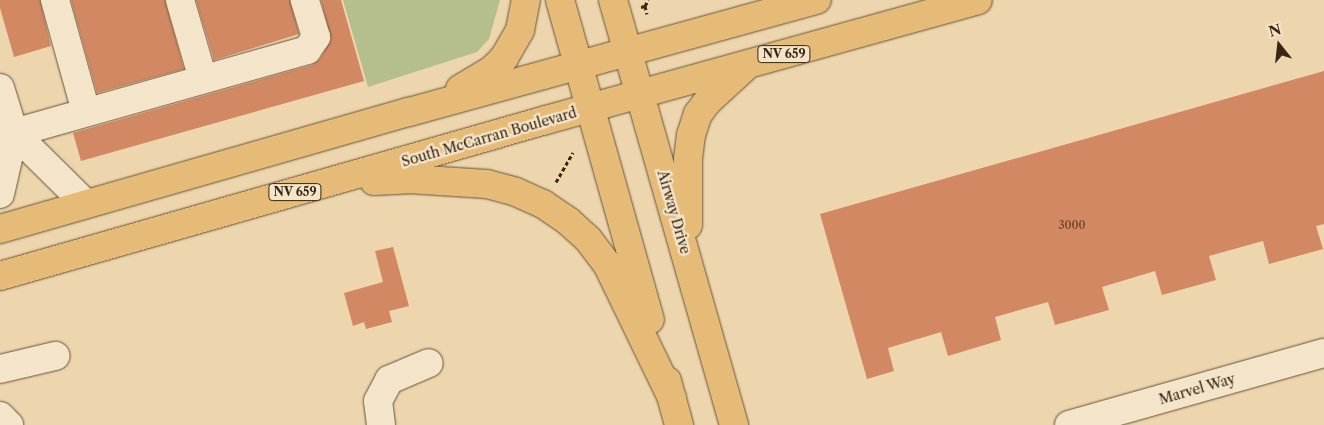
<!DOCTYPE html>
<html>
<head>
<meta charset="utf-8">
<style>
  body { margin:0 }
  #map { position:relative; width:1324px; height:425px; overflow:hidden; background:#edd6ae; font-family:"Libre Caslon Text",serif }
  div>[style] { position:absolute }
  .green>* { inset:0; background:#b5be8d }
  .building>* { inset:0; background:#d18863 }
  .path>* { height:3px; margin-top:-1.5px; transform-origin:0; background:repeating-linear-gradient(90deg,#392610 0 4px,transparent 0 6.5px) }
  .roads { filter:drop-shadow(0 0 1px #665238) drop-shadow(0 0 1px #665238) }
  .minor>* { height:28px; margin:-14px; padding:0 14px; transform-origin:14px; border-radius:14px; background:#f3e4ca }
  .major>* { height:28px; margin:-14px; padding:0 14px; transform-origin:14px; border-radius:14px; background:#e6bb77 }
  span { translate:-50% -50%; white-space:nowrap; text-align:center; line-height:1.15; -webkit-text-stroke:4.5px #f3e4ca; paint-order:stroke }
  .number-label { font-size:11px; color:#5f3e25 }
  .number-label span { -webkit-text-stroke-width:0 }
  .shield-label span { padding:1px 4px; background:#f3e4ca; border:1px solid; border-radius:4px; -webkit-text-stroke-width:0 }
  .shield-label { font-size:12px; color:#392610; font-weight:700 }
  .street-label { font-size:14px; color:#392610 }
  .north { position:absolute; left:1254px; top:20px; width:50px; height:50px; -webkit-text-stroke:4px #f3e4ca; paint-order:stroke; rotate:344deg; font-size:14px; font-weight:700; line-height:20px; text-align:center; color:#392610 }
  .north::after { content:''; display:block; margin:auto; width:18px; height:22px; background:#392610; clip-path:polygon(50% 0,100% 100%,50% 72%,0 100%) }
</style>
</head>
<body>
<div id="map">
  <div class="green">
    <div style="clip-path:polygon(343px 0,500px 0,489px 39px,477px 52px,368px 87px)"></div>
  </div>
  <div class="building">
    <div style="clip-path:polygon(0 0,40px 0,51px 46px,14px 57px,0 8px)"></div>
    <div style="clip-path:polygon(71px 0,165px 0,184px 69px,97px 93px)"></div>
    <div style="clip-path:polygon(196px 0,290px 0,299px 34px,214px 60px)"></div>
    <div style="clip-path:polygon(321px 0,341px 0,364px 81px,81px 161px,73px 133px,312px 65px,320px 59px,331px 39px)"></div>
    <div style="clip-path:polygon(1324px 71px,1324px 224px,1316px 226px,1323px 249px,1269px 264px,1263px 241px,1209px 256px,1216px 280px,1162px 295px,1155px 271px,1102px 287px,1109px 310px,1055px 325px,1048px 302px,995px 317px,1001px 340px,948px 356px,941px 332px,888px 348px,894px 371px,867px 379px,820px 214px)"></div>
    <div style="clip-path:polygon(393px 247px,409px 306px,389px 311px,392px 322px,366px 329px,364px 322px,353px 326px,344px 293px,383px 282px,375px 251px)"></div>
  </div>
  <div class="path">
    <div style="left:645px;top:6px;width:7px;rotate:-63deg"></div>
    <div style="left:641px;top:7px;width:4px;rotate:-14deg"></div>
    <div style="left:645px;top:6px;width:8px;rotate:76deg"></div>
    <div style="left:556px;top:182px;width:34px;rotate:-60deg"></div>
  </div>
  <div class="roads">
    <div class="minor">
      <div style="left:55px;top:0;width:116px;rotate:74.5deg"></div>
      <div style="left:180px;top:0;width:82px;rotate:73.8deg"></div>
      <div style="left:0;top:88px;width:47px;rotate:72.7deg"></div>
      <div style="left:14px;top:133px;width:305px;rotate:-15.8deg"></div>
      <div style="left:307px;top:50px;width:16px;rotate:-55deg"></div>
      <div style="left:316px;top:37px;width:39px;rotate:-107deg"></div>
      <div style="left:0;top:194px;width:63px;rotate:-77.1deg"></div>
      <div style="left:14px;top:133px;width:101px;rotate:44.6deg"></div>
      <div style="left:0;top:369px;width:57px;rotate:-13.3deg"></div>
      <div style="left:0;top:416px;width:13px;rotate:45deg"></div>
      <div style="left:381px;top:425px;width:24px;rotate:-97deg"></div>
      <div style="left:378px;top:401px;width:24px;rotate:-62deg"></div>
      <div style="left:389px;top:380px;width:43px;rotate:-23deg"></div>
      <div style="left:1069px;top:425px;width:265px;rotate:-15.8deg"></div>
    </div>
    <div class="major">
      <div style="left:560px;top:0;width:332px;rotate:74.3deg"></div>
      <div style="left:613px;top:0;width:442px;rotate:74.1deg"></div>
      <div style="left:460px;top:89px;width:37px;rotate:-31deg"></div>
      <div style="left:492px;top:70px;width:17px;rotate:-45deg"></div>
      <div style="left:504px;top:58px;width:32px;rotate:-60deg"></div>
      <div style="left:520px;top:30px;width:31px;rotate:-79deg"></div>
      <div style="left:374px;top:181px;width:35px;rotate:-3deg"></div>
      <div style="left:409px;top:179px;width:78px;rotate:3.7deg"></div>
      <div style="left:487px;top:184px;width:30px;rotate:15deg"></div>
      <div style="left:516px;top:192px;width:30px;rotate:24deg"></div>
      <div style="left:543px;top:204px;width:30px;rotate:34deg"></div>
      <div style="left:568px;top:221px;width:27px;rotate:42deg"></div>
      <div style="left:588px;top:239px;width:31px;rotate:53deg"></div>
      <div style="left:607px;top:264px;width:149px;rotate:64.1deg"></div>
      <div style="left:688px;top:225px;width:66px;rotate:-90deg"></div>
      <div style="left:688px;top:159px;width:24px;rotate:-83deg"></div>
      <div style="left:691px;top:135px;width:22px;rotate:-72deg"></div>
      <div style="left:698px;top:114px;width:15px;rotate:-53deg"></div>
      <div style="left:707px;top:102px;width:50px;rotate:-42.6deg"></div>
      <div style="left:0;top:229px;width:425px;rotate:-16deg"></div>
      <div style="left:409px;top:112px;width:423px;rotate:-15.4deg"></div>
      <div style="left:0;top:276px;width:568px;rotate:-15.95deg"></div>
      <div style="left:546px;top:120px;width:448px;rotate:-15.5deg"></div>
      <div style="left:667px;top:381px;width:46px;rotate:74.7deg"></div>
    </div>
  </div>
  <div class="number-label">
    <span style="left:1072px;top:225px">3000</span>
  </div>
  <div class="shield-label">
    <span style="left:784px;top:54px">NV 659</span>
    <span style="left:295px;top:192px">NV 659</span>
  </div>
  <div class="street-label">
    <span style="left:489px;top:137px;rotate:-16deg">South McCarran Boulevard</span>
    <span style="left:674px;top:212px;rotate:74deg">Airway Drive</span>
    <span style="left:1197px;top:389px;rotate:-16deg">Marvel Way</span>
  </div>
  <div class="north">N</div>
</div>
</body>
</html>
